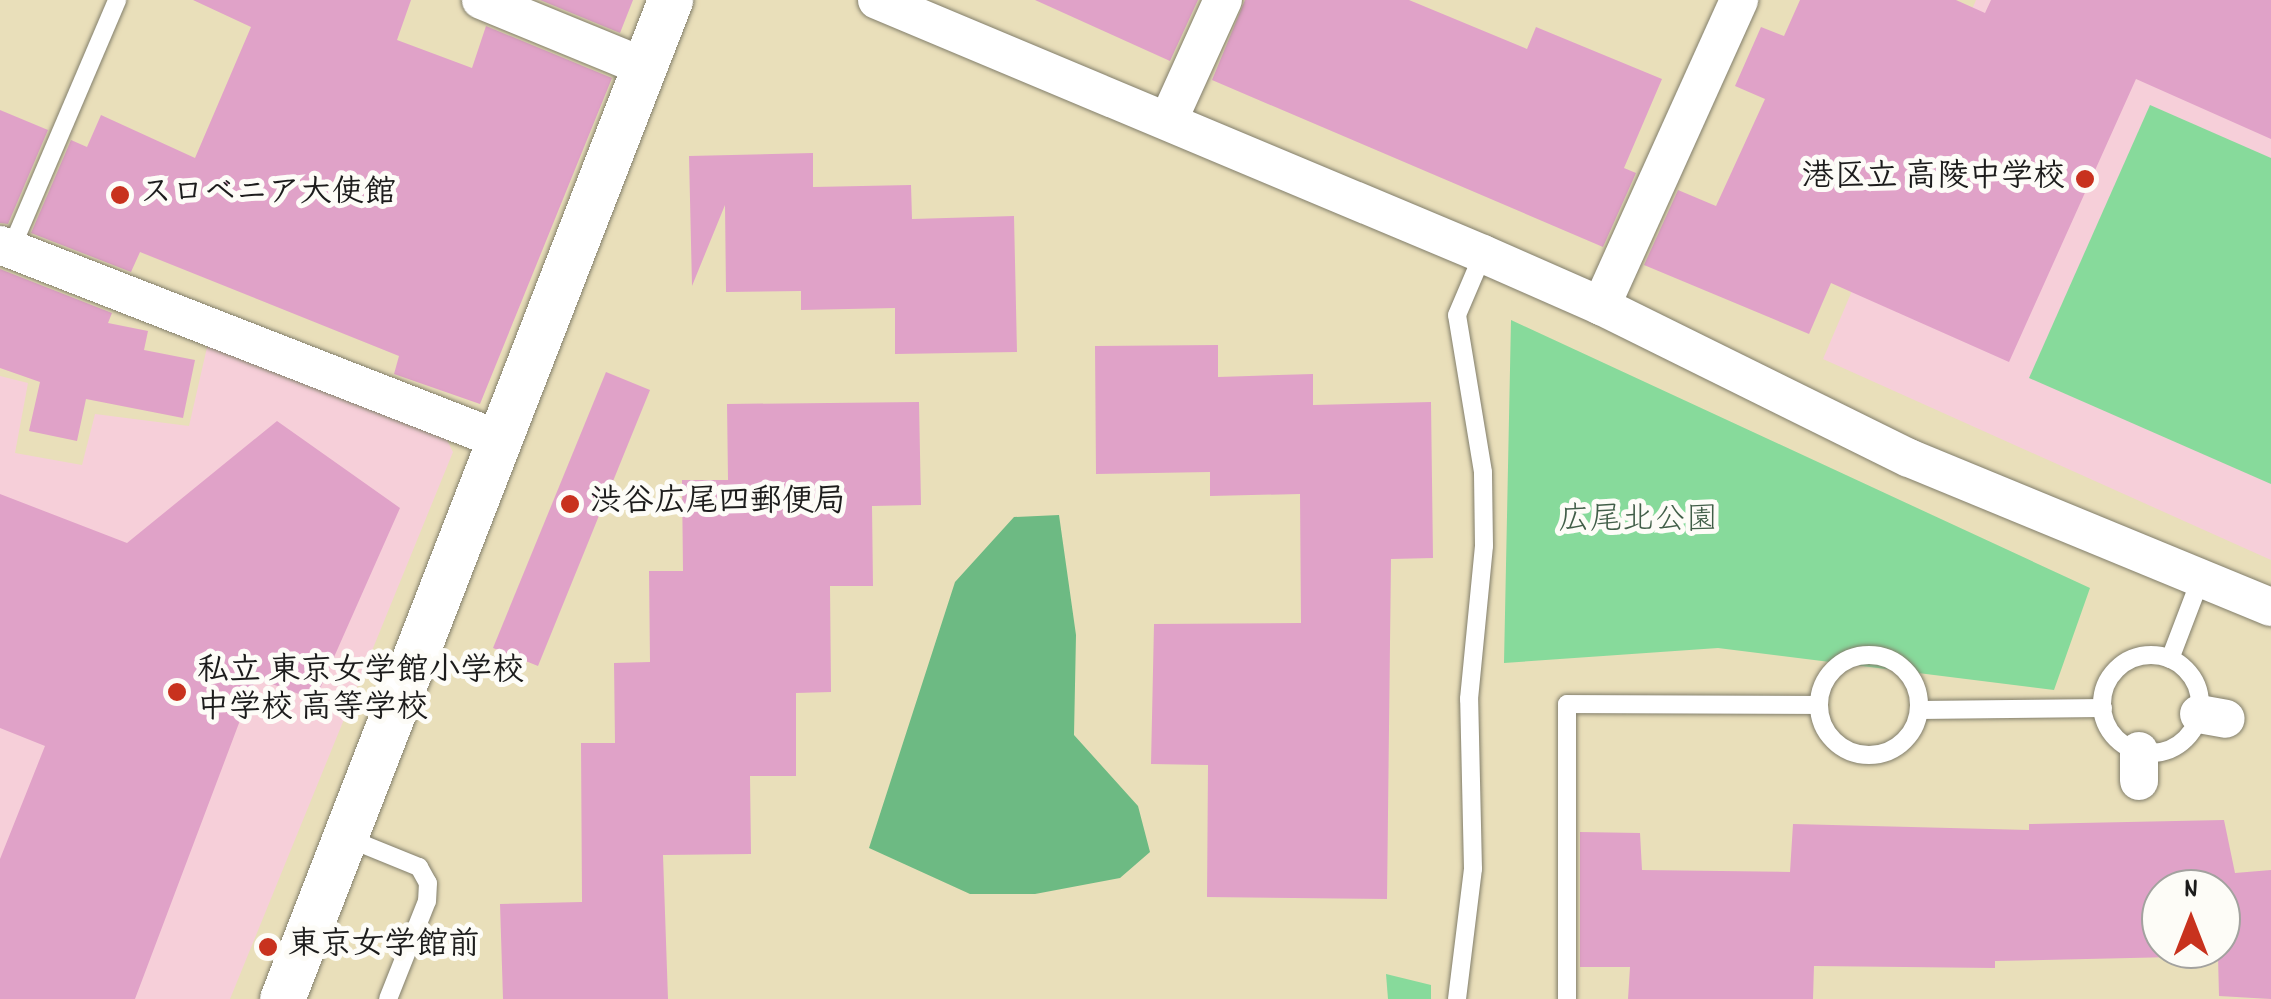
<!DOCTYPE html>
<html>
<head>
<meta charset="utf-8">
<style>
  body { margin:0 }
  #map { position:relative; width:2271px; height:999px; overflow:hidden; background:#e9dfba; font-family:Dekko,"Klee One",sans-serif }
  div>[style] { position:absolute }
  .built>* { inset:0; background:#f6cfd9 }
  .green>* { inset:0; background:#87da9b }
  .forest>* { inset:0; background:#6dba83 }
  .building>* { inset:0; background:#e0a2c8 }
  .roads { filter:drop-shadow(0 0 2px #827e6b) drop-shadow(0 0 2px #827e6b) }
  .service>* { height:18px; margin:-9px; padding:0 9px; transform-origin:9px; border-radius:9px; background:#fff }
  .service>.ring { margin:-9px; padding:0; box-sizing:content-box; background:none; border:18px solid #fff; border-radius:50% }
  .minor>* { height:38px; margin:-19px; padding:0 19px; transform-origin:19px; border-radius:19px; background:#fff }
  .tertiary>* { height:45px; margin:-22.5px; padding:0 22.5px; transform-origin:22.5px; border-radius:22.5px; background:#fff }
  .dots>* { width:28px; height:28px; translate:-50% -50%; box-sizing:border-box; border:5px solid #fdfcf7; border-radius:50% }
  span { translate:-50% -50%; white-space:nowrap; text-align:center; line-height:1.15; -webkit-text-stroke:10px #fdfcf7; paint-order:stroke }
  .poi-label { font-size:32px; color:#1c1c1c; font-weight:700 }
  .right { translate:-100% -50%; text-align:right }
  .left { translate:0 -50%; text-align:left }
  .park-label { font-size:32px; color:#415e48 }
  .north { position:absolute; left:2141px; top:869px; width:100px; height:100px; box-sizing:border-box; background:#fdfcf7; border:2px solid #a3a29f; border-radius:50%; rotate:0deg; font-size:28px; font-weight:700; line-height:40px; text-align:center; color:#1c1c1c }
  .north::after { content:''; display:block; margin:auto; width:35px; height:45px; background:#c8321e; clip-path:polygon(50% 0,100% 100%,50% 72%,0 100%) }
</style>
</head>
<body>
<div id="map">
  <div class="built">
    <div style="clip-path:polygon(1976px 0,2271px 0,2271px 560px,1823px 359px)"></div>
    <div style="clip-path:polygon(208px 343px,447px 440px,453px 452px,230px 999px,0 999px,0 376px,28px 383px,15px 453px,82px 465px,95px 414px,189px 426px)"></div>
  </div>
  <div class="green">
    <div style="clip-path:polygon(2150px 105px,2271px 158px,2271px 484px,2029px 378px)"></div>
    <div style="clip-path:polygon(1511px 320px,2090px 588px,2054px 690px,1718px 648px,1504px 663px)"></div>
    <div style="clip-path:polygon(1386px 974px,1431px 985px,1431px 999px,1388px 999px)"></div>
  </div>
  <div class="forest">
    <div style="clip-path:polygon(1059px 515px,1076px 635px,1074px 735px,1138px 806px,1150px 852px,1120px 878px,1035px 894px,970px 894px,869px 848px,955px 582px,1014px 517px)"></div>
  </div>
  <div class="building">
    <div style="clip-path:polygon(193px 0,411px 0,397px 40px,472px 68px,486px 26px,612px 78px,480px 404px,394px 374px,399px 356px,140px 252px,131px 272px,31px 233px,71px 140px,87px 147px,101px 115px,195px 158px,251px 27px)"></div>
    <div style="clip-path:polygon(540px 0,633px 0,620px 33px)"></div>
    <div style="clip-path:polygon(1035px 0,1198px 0,1170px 61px)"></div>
    <div style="clip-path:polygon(1245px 0,1409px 0,1527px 49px,1536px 27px,1662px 79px,1624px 168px,1636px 173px,1603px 247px,1212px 80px)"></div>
    <div style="clip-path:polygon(1800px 0,1956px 0,1985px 13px,1991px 0,2271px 0,2271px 139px,2136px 79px,2009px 362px,1831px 283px,1809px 334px,1644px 265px,1678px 190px,1716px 206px,1765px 99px,1735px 86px,1761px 27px,1784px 36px)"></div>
    <div style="clip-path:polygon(0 110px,48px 130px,8px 224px,0 223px)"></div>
    <div style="clip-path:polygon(813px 153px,813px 187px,911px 185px,912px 219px,1014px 216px,1017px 352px,895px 354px,895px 308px,801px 310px,801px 291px,726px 292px,725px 205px,692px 286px,689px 156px)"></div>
    <div style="clip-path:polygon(0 269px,112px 313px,108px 323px,148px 331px,144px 350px,195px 360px,183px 418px,86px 399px,77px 441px,29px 431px,40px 382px,0 368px)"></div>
    <div style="clip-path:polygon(1218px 345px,1218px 377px,1313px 374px,1313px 405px,1431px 402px,1433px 558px,1391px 559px,1387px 899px,1207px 897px,1208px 765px,1151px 764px,1154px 624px,1301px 623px,1300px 494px,1210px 496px,1210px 472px,1096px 474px,1095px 346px)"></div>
    <div style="clip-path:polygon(606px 372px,650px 390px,538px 666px,493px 648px)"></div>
    <div style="clip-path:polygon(919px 402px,921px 505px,872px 506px,873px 586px,830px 586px,831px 692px,796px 693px,796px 776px,750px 776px,751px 854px,663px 855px,668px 999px,503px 999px,500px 904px,582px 902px,581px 743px,615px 743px,614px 663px,650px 662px,649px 571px,683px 571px,682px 480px,728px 480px,727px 404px)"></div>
    <div style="clip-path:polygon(277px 421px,400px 508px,315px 700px,256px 678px,135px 999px,0 999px,0 859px,45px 746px,0 728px,0 494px,127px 543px)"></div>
    <div style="clip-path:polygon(evenodd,2224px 820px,2235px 873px,2271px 870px,2271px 999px,2219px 996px,2218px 956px,1995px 961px,1995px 968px,1814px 966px,1813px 999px,1628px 999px,1630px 967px,1580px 967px,1580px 832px,1640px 833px,1642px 870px,1790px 872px,1793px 824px,2029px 830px,2029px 824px,2224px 820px,2161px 889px,2221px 889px,2221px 949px,2161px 949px,2161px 889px)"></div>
  </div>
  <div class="roads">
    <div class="service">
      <div style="left:11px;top:249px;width:271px;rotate:-66.9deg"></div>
      <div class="ring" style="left:1819px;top:655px;width:82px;height:82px"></div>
      <div class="ring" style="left:2102px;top:655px;width:80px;height:80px"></div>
      <div style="left:2170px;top:659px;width:87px;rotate:-69.1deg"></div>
      <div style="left:1919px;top:710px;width:184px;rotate:-0.6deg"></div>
      <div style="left:345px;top:837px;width:80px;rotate:22.1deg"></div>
      <div style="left:419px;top:867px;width:18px;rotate:61deg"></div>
      <div style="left:428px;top:883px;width:18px;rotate:93deg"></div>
      <div style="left:427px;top:901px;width:105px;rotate:111.7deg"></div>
      <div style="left:1457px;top:999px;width:131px;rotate:-83deg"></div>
      <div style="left:1473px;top:869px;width:170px;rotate:-91.3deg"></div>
      <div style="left:1469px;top:699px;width:154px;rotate:-84.4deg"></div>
      <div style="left:1484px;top:546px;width:74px;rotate:-90.8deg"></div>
      <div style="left:1483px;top:472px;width:159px;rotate:-99.4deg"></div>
      <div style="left:1457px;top:315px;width:66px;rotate:-66.9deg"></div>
      <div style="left:1567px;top:999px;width:295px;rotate:-90deg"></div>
      <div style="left:1567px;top:704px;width:251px;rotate:0.2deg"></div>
    </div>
    <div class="minor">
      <div style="left:481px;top:0;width:179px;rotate:22.3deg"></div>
      <div style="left:877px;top:0;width:657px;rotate:22.74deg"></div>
      <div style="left:1483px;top:254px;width:129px;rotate:23.8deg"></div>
      <div style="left:1601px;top:306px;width:343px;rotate:26.3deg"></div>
      <div style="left:1909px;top:458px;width:391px;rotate:22.4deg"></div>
      <div style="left:1168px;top:121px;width:133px;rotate:-65.6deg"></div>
      <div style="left:0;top:245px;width:537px;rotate:21.31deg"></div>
      <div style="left:1601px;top:306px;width:336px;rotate:-65.7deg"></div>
      <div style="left:2199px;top:714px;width:27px;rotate:10deg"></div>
      <div style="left:2139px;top:751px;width:30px;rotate:90deg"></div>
    </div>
    <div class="tertiary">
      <div style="left:282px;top:999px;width:1072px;rotate:-68.77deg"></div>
    </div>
  </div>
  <div class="dots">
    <div style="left:2085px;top:179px;background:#c8321e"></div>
    <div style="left:120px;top:195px;background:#c8321e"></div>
    <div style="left:570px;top:504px;background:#c8321e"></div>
    <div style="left:177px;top:692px;background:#c8321e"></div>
    <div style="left:268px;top:947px;background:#c8321e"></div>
  </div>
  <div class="poi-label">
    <span class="right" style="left:2065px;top:179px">港区立 高陵中学校</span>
    <span class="left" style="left:140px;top:195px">スロベニア大使館</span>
    <span class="left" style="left:590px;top:504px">渋谷広尾四郵便局</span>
    <span class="left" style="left:197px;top:692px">私立 東京女学館小学校<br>中学校 高等学校</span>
    <span class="left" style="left:288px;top:947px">東京女学館前</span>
  </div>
  <div class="park-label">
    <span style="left:1638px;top:522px">広尾北公園</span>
  </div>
  <div class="north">N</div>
</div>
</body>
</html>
